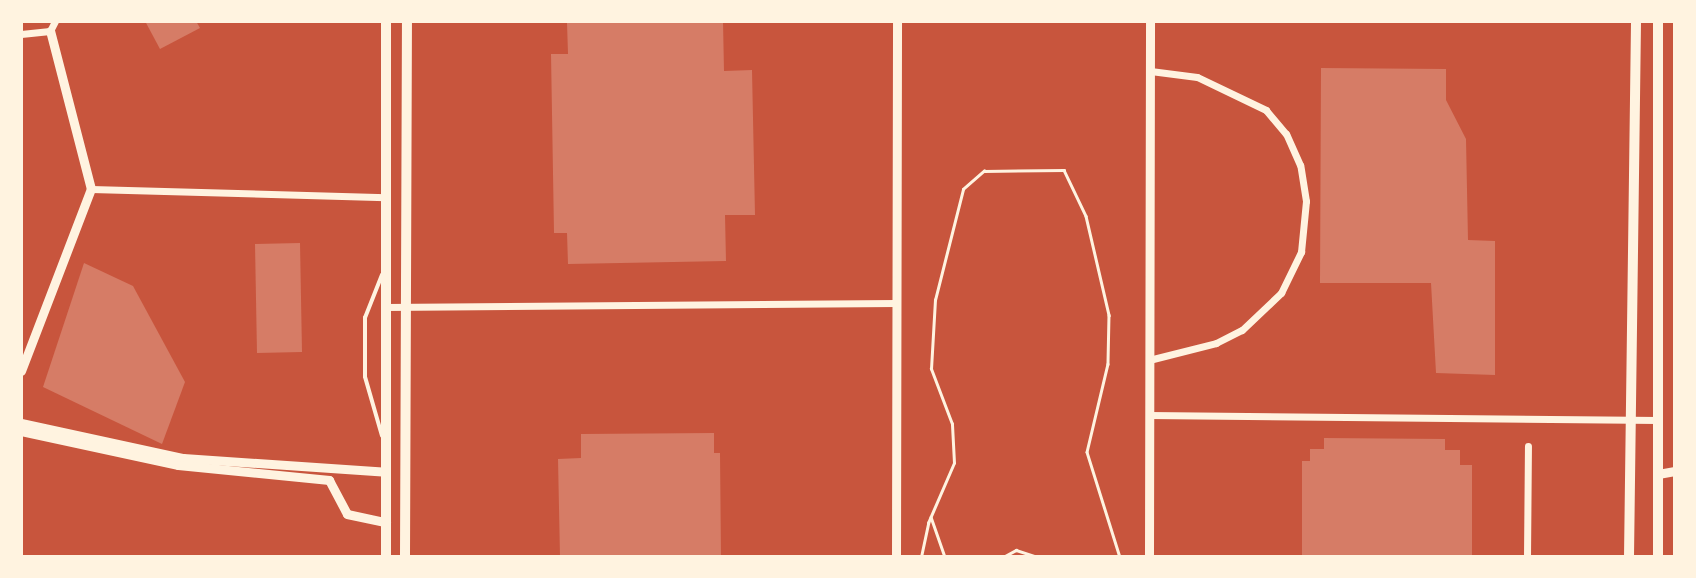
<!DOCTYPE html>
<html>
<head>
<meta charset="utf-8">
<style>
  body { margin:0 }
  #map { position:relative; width:1696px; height:578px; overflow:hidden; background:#c8553d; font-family:Karla,sans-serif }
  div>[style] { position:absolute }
  .building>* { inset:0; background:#d67c66 }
  .path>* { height:2.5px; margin:-1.25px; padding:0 1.25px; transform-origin:1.25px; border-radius:1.25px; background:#fff3e0 }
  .service>* { height:3.5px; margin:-1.75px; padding:0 1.75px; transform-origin:1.75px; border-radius:1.75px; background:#fff3e0 }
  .minor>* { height:7px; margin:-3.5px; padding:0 3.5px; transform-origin:3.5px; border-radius:3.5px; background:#fff3e0 }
  .tertiary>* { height:9px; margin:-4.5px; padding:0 4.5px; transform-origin:4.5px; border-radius:4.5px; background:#fff3e0 }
  .secondary>* { height:10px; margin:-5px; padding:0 5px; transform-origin:5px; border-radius:5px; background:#fff3e0 }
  span { translate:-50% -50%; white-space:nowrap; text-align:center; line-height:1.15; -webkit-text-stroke:5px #fff3e0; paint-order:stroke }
  .frame { position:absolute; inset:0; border:23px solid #fff3e0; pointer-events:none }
</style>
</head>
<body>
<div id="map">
  <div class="building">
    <div style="clip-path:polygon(145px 21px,196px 21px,200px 28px,160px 49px)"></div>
    <div style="clip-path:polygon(723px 21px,724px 71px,752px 70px,755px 215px,725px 215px,726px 261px,568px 264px,567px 233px,554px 233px,551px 54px,568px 54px,567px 23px)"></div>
    <div style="clip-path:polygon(1321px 68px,1446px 69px,1446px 100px,1466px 139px,1468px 240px,1495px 241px,1495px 375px,1436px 373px,1431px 283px,1320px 283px)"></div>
    <div style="clip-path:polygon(300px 243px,302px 352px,257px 353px,255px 244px)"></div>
    <div style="clip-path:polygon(84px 263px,133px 286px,185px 382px,162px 444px,43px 387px)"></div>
    <div style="clip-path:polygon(714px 433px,714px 453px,720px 453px,721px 557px,560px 557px,558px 459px,581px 458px,581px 434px)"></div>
    <div style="clip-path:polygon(1324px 438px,1445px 439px,1445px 450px,1460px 450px,1460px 465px,1472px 465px,1472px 557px,1302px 557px,1302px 461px,1310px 461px,1310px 449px,1324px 449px)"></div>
  </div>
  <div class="path">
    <div style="left:931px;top:517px;width:42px;rotate:70.7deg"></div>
    <div style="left:921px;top:557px;width:35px;rotate:-78deg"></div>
    <div style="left:928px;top:523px;width:65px;rotate:-66.6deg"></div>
    <div style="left:954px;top:463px;width:39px;rotate:-93deg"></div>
    <div style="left:952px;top:424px;width:59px;rotate:-110.9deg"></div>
    <div style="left:931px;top:369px;width:69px;rotate:-86.7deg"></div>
    <div style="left:935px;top:300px;width:114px;rotate:-75.8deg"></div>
    <div style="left:963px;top:189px;width:28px;rotate:-41deg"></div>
    <div style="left:984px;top:171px;width:80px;rotate:-0.7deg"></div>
    <div style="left:1064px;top:170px;width:51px;rotate:64.4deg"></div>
    <div style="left:1086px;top:216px;width:102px;rotate:76.9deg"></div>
    <div style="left:1109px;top:315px;width:49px;rotate:91.2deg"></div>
    <div style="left:1108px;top:364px;width:90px;rotate:103.4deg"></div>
    <div style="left:1087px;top:452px;width:110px;rotate:72.6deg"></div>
    <div style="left:1003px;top:557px;width:15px;rotate:-28deg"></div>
    <div style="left:1016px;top:550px;width:22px;rotate:18deg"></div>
  </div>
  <div class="service">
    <div style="left:382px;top:436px;width:61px;rotate:-106.1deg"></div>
    <div style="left:365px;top:377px;width:59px;rotate:-90deg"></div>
    <div style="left:365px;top:318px;width:46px;rotate:-68.4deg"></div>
  </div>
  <div class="minor">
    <div style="left:21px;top:34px;width:29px;rotate:-6deg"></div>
    <div style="left:50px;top:31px;width:11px;rotate:-63deg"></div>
    <div style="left:91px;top:189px;width:295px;rotate:1.6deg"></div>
    <div style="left:385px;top:307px;width:511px;rotate:-0.45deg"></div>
    <div style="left:1149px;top:360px;width:69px;rotate:-14.2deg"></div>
    <div style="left:1216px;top:343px;width:29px;rotate:-27deg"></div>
    <div style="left:1242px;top:330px;width:54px;rotate:-43.5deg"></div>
    <div style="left:1281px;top:293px;width:46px;rotate:-64deg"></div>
    <div style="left:1301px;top:252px;width:51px;rotate:-84.4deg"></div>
    <div style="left:1306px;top:201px;width:36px;rotate:-99deg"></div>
    <div style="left:1300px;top:165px;width:34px;rotate:-114deg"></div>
    <div style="left:1286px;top:134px;width:31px;rotate:-130deg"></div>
    <div style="left:1266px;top:110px;width:76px;rotate:-154.4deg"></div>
    <div style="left:1197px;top:77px;width:47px;rotate:-172.7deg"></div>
    <div style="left:1149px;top:415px;width:509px;rotate:0.56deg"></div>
    <div style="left:1527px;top:557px;width:111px;rotate:-89.5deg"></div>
  </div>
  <div class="tertiary">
    <div style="left:21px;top:371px;width:195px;rotate:-69deg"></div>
    <div style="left:91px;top:189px;width:163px;rotate:-104.5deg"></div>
    <div style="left:21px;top:423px;width:166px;rotate:12.2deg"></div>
    <div style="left:183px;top:458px;width:203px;rotate:3.9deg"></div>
    <div style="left:21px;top:431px;width:161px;rotate:12.2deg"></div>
    <div style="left:178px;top:465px;width:152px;rotate:5.7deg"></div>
    <div style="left:329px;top:480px;width:38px;rotate:62deg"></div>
    <div style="left:347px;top:514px;width:40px;rotate:12deg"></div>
    <div style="left:1658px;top:474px;width:17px;rotate:-10deg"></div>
    <div style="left:896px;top:557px;width:536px;rotate:-89.89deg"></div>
    <div style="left:1149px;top:557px;width:536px;rotate:-89.89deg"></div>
  </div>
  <div class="secondary">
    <div style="left:386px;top:21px;width:536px;rotate:90deg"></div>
    <div style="left:405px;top:557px;width:536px;rotate:-89.79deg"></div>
    <div style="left:1629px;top:557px;width:536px;rotate:-89.25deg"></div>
    <div style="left:1658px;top:557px;width:536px;rotate:-90deg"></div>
  </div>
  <div class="frame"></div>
</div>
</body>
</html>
